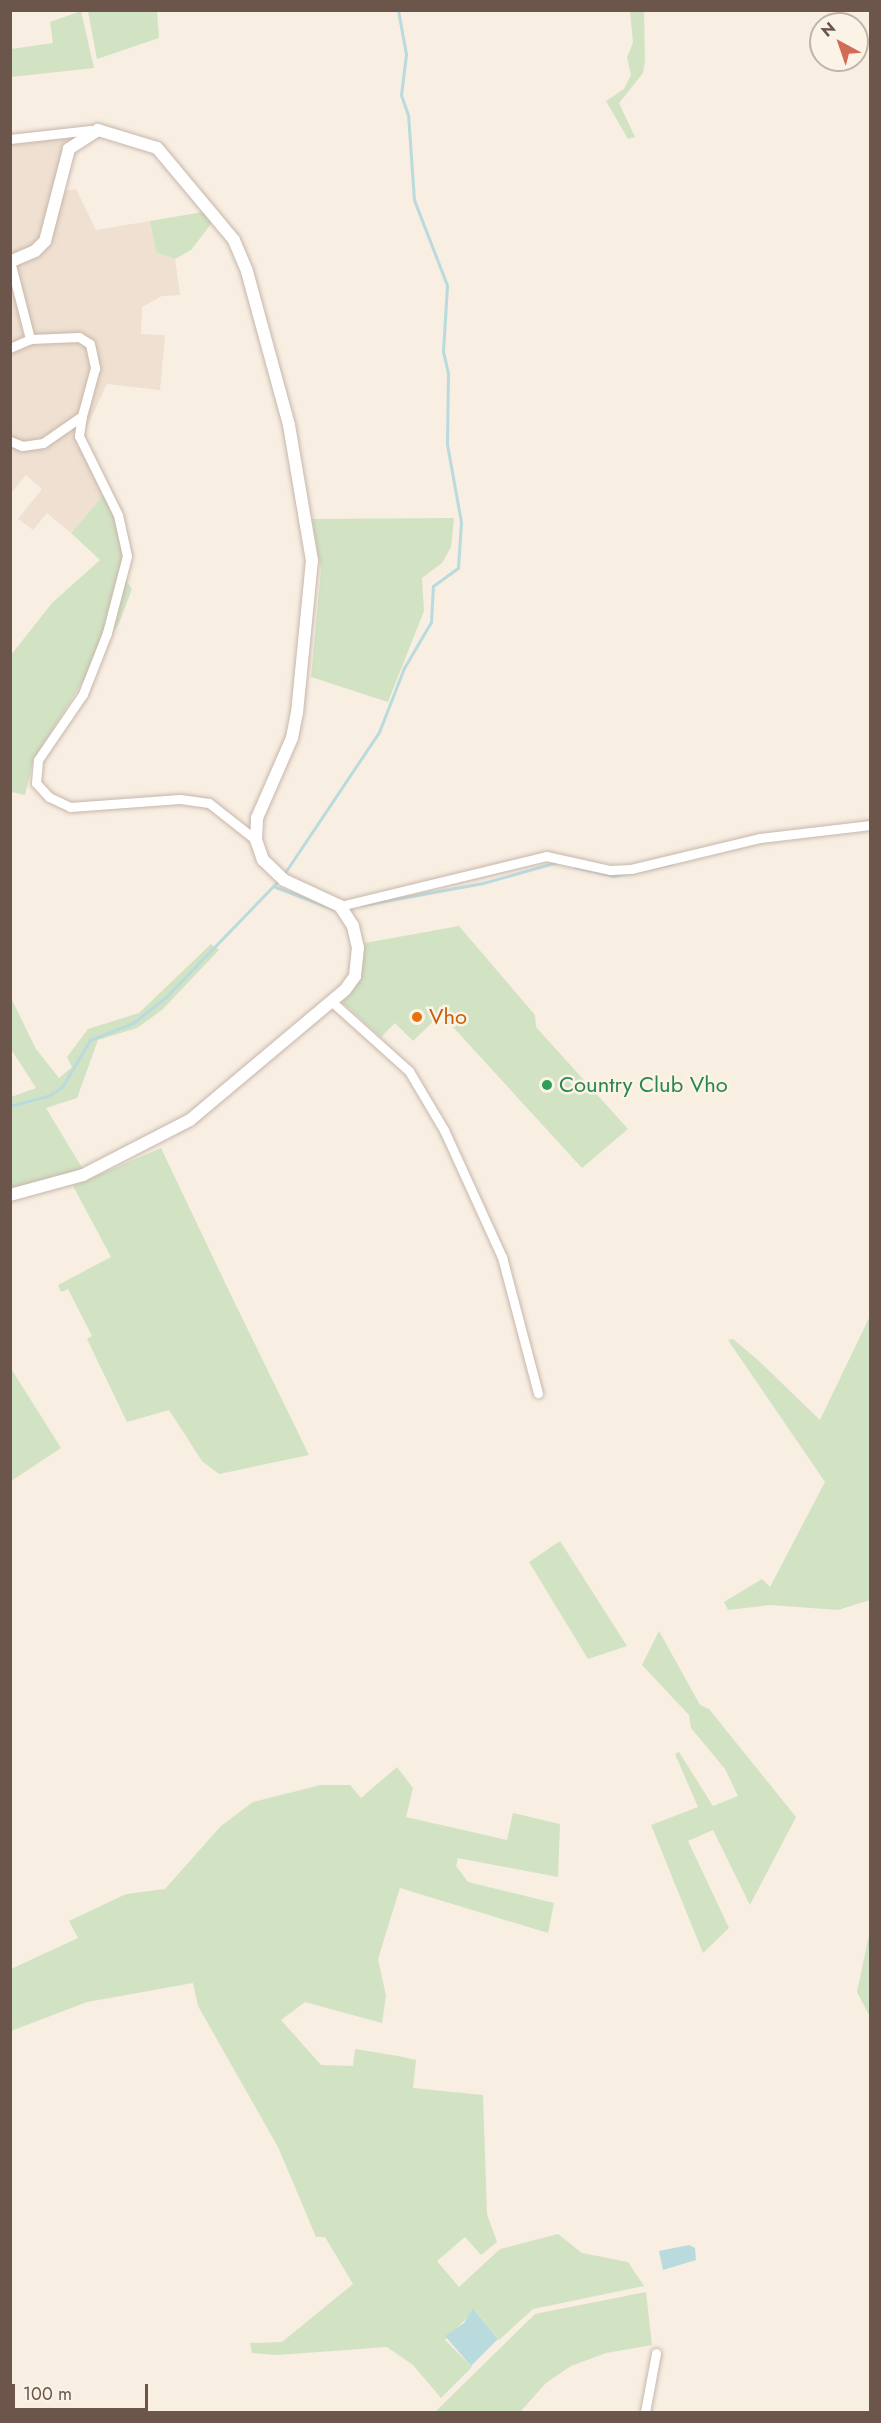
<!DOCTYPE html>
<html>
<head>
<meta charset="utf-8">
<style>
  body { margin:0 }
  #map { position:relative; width:881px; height:2423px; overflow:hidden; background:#f8eee2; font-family:Jost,sans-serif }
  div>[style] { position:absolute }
  .residential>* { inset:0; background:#efe0d1 }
  .green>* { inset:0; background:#d2e3c3 }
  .water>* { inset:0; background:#badbde }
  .stream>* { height:3px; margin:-1.5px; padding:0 1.5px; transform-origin:1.5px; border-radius:1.5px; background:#badbde }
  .roads { filter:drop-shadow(0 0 2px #c7b6ab) drop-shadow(0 0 2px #c7b6ab) }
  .minor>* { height:9px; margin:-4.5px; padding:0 4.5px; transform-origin:4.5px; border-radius:4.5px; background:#fff }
  .tertiary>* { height:12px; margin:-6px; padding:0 6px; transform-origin:6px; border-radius:6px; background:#fff }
  .dots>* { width:16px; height:16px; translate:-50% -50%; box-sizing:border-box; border:3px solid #fcf3e7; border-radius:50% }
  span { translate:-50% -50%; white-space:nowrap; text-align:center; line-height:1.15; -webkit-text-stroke:5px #fcf3e7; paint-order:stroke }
  .food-label { font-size:22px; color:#c56008 }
  .left { translate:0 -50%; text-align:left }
  .leisure-label { font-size:22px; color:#27864d }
  .frame { position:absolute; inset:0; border:12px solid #6c564c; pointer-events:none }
  .north { position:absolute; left:809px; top:12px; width:60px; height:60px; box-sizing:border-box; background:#fcf3e7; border:2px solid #c2b4a9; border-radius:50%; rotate:320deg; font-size:16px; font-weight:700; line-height:24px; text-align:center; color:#6c564c }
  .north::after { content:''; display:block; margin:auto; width:21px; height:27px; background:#d26b57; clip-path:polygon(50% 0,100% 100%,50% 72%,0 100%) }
  .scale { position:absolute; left:12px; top:2384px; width:136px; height:27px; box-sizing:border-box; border:3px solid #6c564c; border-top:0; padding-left:8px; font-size:18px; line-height:21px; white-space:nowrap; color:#6c564c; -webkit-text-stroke:4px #fcf3e7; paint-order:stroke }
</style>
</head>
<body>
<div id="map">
  <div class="residential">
    <div style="clip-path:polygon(64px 138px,68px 143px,54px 193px,76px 189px,96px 230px,150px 221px,156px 252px,175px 259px,180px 295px,162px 296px,142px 307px,141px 334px,165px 335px,160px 390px,107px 384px,78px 445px,105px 493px,71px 533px,47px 513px,33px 530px,18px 519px,42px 489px,26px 475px,11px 493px,11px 143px)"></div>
  </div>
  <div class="green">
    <div style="clip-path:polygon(81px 11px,94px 68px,11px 77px,11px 49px,53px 43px,50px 22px)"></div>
    <div style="clip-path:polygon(88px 11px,157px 11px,159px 38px,97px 59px)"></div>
    <div style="clip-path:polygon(630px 11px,644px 11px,645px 61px,643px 73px,619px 103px,635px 137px,628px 139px,606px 101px,624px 89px,631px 75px,627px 57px,633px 43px)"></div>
    <div style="clip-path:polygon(209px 211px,215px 219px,191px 250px,175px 259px,156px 252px,150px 221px)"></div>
    <div style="clip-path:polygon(105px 493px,120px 527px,123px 576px,132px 589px,119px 623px,33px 761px,25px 795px,11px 792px,11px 655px,52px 603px,100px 560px,71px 533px)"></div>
    <div style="clip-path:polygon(454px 518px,451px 547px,442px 563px,422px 578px,424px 611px,388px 702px,311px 677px,321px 569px,312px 519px)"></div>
    <div style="clip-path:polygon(459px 926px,535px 1015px,536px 1027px,628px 1129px,582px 1168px,441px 1014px,413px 1041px,395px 1023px,381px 1037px,342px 1002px,359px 981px,365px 943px)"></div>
    <div style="clip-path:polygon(211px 944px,219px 950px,162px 1010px,137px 1028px,98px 1040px,77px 1098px,46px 1108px,84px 1171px,11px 1189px,11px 1097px,36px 1088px,11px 1049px,10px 996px,36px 1049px,59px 1078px,72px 1067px,67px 1057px,88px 1029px,139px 1013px)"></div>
    <div style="clip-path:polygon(161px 1148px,228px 1289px,309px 1455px,219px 1474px,202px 1461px,169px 1410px,127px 1422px,87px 1339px,92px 1336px,68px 1289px,61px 1292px,58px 1285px,111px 1257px,73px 1186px)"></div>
    <div style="clip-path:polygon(870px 1316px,870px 1600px,838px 1610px,770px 1605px,728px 1610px,724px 1602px,762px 1579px,770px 1587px,825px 1482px,728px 1340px,733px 1339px,760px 1362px,820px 1420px)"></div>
    <div style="clip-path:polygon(10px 1367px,61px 1448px,11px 1481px,10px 1481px)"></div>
    <div style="clip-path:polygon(560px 1541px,627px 1646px,588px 1659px,529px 1562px)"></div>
    <div style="clip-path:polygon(659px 1631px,700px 1705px,709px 1709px,796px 1817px,750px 1905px,713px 1830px,688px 1841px,729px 1928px,703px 1953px,651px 1825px,698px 1807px,675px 1754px,679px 1752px,713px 1806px,738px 1796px,725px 1769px,691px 1728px,689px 1715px,642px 1665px)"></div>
    <div style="clip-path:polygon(397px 1767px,413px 1788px,406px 1817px,507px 1840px,513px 1813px,560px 1824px,558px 1877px,458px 1858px,456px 1866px,468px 1882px,554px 1903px,548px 1933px,400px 1888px,378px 1959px,386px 1996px,382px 2023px,305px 2002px,281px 2020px,321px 2065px,353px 2066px,355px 2049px,398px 2056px,416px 2060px,413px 2088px,483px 2095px,487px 2214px,497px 2242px,481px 2255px,465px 2237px,437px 2261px,459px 2287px,500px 2249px,558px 2234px,582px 2253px,628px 2262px,644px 2286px,533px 2309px,499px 2340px,475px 2310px,445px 2340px,472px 2367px,441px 2398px,413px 2365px,387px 2347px,277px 2355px,252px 2353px,250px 2343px,282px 2342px,353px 2284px,325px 2237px,316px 2237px,278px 2147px,198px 2006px,193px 1983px,87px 2002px,11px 2031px,11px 1969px,78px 1938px,69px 1921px,126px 1894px,165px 1889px,221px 1826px,253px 1802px,321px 1785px,350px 1785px,361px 1798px)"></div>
    <div style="clip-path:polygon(870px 1930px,870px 2017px,857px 1992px)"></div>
    <div style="clip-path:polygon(646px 2292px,652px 2345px,606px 2353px,571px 2366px,546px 2383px,520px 2412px,435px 2412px,535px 2314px)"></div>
  </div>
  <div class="water">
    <div style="clip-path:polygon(689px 2245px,695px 2248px,696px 2260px,663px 2270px,659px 2251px)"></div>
    <div style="clip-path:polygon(473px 2308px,498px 2339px,471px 2366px,445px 2336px,464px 2323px)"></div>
  </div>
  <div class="stream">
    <div style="left:575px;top:867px;width:39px;rotate:13deg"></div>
    <div style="left:613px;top:876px;width:59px;rotate:-11.7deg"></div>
    <div style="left:284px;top:874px;width:171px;rotate:-56.2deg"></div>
    <div style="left:379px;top:732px;width:69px;rotate:-68.7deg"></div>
    <div style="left:404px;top:668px;width:53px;rotate:-59.6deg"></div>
    <div style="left:431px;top:622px;width:36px;rotate:-87deg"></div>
    <div style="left:433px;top:586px;width:31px;rotate:-36deg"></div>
    <div style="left:458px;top:568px;width:46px;rotate:-86.3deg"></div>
    <div style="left:461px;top:522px;width:79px;rotate:-100.2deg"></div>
    <div style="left:447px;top:444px;width:71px;rotate:-89.2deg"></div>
    <div style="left:448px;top:373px;width:23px;rotate:-103deg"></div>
    <div style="left:443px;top:351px;width:66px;rotate:-86.5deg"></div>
    <div style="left:447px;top:285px;width:91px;rotate:-111.2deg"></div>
    <div style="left:414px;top:200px;width:85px;rotate:-94deg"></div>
    <div style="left:408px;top:115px;width:21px;rotate:-109deg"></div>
    <div style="left:401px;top:95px;width:41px;rotate:-83deg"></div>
    <div style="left:406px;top:54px;width:45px;rotate:-100.3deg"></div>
    <div style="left:273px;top:886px;width:64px;rotate:21deg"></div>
    <div style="left:362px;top:905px;width:123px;rotate:-10.3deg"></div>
    <div style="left:483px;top:883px;width:77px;rotate:-15.8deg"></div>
    <div style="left:10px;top:1106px;width:39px;rotate:-15deg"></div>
    <div style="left:48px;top:1096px;width:17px;rotate:-33deg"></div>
    <div style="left:62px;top:1087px;width:55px;rotate:-59.2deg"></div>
    <div style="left:90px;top:1040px;width:46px;rotate:-21.6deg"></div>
    <div style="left:133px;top:1023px;width:42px;rotate:-38.2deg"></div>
    <div style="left:166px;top:997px;width:164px;rotate:-46deg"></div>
  </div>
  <div class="roads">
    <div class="minor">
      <div style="left:10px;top:139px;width:81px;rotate:-6.4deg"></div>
      <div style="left:10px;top:261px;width:81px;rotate:75.6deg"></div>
      <div style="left:10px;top:348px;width:22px;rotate:-24deg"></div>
      <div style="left:30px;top:339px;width:49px;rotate:-2.3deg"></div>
      <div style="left:79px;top:337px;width:13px;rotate:32deg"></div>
      <div style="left:90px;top:344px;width:25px;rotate:78deg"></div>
      <div style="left:95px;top:368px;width:50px;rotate:105.2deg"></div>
      <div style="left:82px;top:416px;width:47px;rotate:145.3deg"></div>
      <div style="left:43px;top:443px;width:21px;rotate:172deg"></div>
      <div style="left:22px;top:446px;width:13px;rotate:-157deg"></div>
      <div style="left:82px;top:416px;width:20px;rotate:99deg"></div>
      <div style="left:79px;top:436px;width:88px;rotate:63.7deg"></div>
      <div style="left:118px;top:515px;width:42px;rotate:77.6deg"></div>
      <div style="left:127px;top:556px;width:80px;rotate:104.6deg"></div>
      <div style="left:107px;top:633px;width:66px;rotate:111.5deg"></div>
      <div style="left:83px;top:694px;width:80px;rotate:124.3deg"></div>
      <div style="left:38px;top:760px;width:23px;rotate:95deg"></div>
      <div style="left:36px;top:783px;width:19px;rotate:47deg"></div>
      <div style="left:49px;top:797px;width:23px;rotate:25deg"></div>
      <div style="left:70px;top:807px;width:110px;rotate:-4.2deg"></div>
      <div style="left:180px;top:799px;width:29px;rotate:8deg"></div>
      <div style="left:209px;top:803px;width:60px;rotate:38.2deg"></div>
      <div style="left:340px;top:906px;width:212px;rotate:-13.6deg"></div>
      <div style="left:546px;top:856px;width:66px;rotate:12.3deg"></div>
      <div style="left:610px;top:870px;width:21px;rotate:-3deg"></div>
      <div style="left:631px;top:869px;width:133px;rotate:-13.5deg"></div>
      <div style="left:760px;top:838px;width:111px;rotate:-6.7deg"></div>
      <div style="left:331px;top:1001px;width:105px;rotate:41.9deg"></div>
      <div style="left:409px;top:1071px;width:69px;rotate:59.3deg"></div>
      <div style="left:444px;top:1130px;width:140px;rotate:65.5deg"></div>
      <div style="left:502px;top:1257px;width:141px;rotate:75.2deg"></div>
      <div style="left:645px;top:2412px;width:60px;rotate:-79.4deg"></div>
    </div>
    <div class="tertiary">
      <div style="left:10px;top:1195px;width:76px;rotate:-15.3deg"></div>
      <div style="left:83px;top:1175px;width:120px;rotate:-27.2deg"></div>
      <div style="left:190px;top:1120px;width:202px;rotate:-40deg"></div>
      <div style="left:345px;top:990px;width:17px;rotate:-54deg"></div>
      <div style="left:355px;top:976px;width:28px;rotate:-84deg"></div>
      <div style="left:358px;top:948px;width:23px;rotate:-103deg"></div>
      <div style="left:353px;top:926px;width:24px;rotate:-123deg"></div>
      <div style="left:340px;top:906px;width:62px;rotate:-155.1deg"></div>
      <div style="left:284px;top:880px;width:29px;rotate:-136deg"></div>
      <div style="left:263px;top:860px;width:21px;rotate:-109deg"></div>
      <div style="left:256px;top:840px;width:22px;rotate:-87deg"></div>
      <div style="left:257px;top:818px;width:87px;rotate:-66.4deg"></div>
      <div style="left:292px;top:738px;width:25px;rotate:-79deg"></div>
      <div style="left:297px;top:713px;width:153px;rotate:-84.4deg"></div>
      <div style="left:312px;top:561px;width:138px;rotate:-99.6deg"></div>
      <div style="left:289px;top:425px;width:160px;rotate:-105.3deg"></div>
      <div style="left:247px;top:271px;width:34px;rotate:-113deg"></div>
      <div style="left:234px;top:240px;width:120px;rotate:-129.9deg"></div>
      <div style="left:157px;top:148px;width:62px;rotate:-163deg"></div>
      <div style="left:98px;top:130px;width:35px;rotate:147deg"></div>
      <div style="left:69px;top:149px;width:95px;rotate:104.6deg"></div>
      <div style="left:45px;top:241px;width:14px;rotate:135deg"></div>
      <div style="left:35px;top:251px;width:26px;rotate:157deg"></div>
    </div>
  </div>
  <div class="dots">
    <div style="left:417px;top:1017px;background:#e8710a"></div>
    <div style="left:547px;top:1085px;background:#2e9e5b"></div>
  </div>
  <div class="food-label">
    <span class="left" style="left:429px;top:1017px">Vho</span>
  </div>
  <div class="leisure-label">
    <span class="left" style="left:559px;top:1085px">Country Club Vho</span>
  </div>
  <div class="frame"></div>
  <div class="north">N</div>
  <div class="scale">100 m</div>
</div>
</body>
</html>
